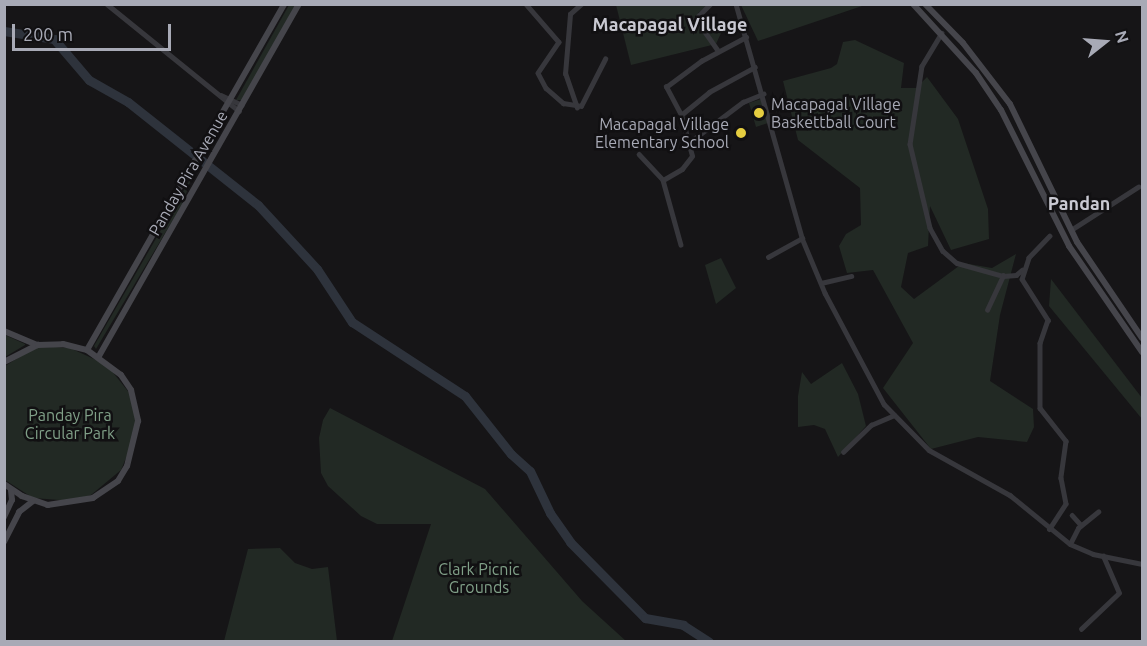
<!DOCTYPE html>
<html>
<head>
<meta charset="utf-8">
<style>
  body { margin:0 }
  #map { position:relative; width:1147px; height:646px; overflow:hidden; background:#161517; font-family:Ubuntu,sans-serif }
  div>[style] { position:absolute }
  .green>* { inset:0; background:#222924 }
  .river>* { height:9px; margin:-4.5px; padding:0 4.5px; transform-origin:4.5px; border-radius:4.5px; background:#2e333c }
  .minor>* { height:4.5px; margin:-2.25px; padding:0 2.25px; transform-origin:2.25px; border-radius:2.25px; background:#37373c }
  .secondary>* { height:6px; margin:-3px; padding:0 3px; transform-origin:3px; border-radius:3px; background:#45454b }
  .dots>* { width:16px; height:16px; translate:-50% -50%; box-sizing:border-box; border:3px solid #111012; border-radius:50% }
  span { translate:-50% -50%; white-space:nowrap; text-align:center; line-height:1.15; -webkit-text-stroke:5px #111012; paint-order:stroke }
  .poi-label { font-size:16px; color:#a8aab6 }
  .left { translate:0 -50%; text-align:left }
  .right { translate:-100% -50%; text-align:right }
  .street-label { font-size:16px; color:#a8aab6 }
  .park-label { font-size:16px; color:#80a088 }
  .neighbourhood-label { font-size:18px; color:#c9c9d2; font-weight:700 }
  .frame { position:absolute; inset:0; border:6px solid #a8aab6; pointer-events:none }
  .north { position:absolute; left:1075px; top:12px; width:60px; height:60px; -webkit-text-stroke:4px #111012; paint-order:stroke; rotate:73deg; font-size:16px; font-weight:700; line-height:24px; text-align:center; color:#a8aab6 }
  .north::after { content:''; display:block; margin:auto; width:21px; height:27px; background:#a8aab6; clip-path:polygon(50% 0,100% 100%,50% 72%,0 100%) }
  .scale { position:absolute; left:12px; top:24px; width:159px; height:27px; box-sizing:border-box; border:3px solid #a8aab6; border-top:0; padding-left:8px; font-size:18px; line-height:21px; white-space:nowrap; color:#a8aab6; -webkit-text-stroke:4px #111012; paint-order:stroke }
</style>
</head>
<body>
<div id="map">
  <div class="green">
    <div style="clip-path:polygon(868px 4px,758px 41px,741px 5px,741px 4px)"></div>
    <div style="clip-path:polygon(289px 5px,297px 5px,242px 100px,236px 100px)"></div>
    <div style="clip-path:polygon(616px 5px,709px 5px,698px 13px,708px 16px,722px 31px,716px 44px,631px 65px)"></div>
    <div style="clip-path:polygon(855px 40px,904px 63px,901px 88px,916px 88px,927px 77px,958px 119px,988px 209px,989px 239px,951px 250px,930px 206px,928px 246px,908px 253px,901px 287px,914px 299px,963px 263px,992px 268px,1016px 254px,1000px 315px,990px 381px,1033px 409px,1034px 427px,1027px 442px,978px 437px,931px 449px,883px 388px,913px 343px,873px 270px,847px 273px,839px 246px,846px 234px,861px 225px,860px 188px,798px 140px,783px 81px,831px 68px,837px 64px,843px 42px)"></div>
    <div style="clip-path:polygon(761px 99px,768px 123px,756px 127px,749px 103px)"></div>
    <div style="clip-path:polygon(192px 176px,183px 203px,96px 349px,94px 346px)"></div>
    <div style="clip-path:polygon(721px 258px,736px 288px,716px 304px,705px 265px)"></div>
    <div style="clip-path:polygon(1051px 279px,1142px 398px,1142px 419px,1049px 306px)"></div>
    <div style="clip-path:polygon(5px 335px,25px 344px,25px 345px,5px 357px)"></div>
    <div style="clip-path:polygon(54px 347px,70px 348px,107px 365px,131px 395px,136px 414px,136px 434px,121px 470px,91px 495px,72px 501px,33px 498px,5px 480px,5px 366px,34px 348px)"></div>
    <div style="clip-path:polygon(842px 363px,858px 394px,866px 426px,838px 457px,825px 429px,814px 425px,798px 427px,798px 396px,802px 372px,811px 384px)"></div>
    <div style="clip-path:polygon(330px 408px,485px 489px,582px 601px,626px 641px,392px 641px,431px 524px,377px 524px,361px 516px,328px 486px,321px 473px,319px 438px,323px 420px)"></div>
    <div style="clip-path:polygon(280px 548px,295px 563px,312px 569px,328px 567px,337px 641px,224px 641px,248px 549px)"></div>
  </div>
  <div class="river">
    <div style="left:4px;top:31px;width:51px;rotate:9.1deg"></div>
    <div style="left:54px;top:39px;width:54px;rotate:49.5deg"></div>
    <div style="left:89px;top:80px;width:45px;rotate:29.4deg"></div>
    <div style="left:128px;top:102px;width:166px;rotate:38.4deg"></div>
    <div style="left:258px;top:205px;width:87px;rotate:47.3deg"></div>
    <div style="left:317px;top:269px;width:64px;rotate:56.6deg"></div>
    <div style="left:352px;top:322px;width:135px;rotate:33.2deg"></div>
    <div style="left:465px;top:396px;width:74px;rotate:51.6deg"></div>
    <div style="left:511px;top:454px;width:25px;rotate:42deg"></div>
    <div style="left:530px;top:471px;width:47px;rotate:64.5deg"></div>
    <div style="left:550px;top:513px;width:35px;rotate:55deg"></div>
    <div style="left:570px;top:542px;width:107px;rotate:45.4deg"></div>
    <div style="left:645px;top:618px;width:39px;rotate:10deg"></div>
    <div style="left:683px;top:625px;width:31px;rotate:33deg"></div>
  </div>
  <div class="minor">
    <div style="left:107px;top:4px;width:170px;rotate:39deg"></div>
    <div style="left:526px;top:4px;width:50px;rotate:49deg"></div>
    <div style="left:559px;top:42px;width:37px;rotate:124deg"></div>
    <div style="left:538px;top:73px;width:17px;rotate:62deg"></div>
    <div style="left:546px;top:88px;width:23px;rotate:41deg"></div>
    <div style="left:563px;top:103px;width:18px;rotate:9deg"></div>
    <div style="left:581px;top:106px;width:53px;rotate:-62.9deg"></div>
    <div style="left:711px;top:4px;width:21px;rotate:135deg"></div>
    <div style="left:696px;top:19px;width:39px;rotate:55deg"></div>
    <div style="left:736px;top:4px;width:243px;rotate:74.2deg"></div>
    <div style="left:802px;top:238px;width:60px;rotate:67.3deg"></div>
    <div style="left:825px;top:293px;width:126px;rotate:62deg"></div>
    <div style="left:884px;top:404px;width:64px;rotate:45.6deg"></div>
    <div style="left:929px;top:450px;width:93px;rotate:29.1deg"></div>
    <div style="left:1010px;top:495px;width:77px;rotate:39.2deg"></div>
    <div style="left:1070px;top:544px;width:25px;rotate:23deg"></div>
    <div style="left:1093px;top:554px;width:50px;rotate:11.5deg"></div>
    <div style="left:942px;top:33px;width:39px;rotate:121deg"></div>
    <div style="left:922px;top:66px;width:79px;rotate:98.7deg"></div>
    <div style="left:910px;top:144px;width:86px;rotate:76.6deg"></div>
    <div style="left:930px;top:228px;width:26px;rotate:61deg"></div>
    <div style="left:943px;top:251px;width:18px;rotate:41deg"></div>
    <div style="left:957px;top:263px;width:48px;rotate:15.8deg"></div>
    <div style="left:1003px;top:276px;width:13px;rotate:-4deg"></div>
    <div style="left:1016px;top:275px;width:8px;rotate:-40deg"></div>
    <div style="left:221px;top:95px;width:23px;rotate:25deg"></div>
    <div style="left:577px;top:108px;width:36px;rotate:-109deg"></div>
    <div style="left:565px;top:74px;width:60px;rotate:-85.2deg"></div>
    <div style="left:570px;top:14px;width:15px;rotate:-42deg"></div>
    <div style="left:681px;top:115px;width:32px;rotate:-118deg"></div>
    <div style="left:666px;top:87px;width:44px;rotate:-36.6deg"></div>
    <div style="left:701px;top:61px;width:51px;rotate:-28.1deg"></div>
    <div style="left:691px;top:141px;width:65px;rotate:-36.9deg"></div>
    <div style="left:743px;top:102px;width:22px;rotate:-22deg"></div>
    <div style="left:639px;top:154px;width:35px;rotate:47deg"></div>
    <div style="left:663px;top:180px;width:67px;rotate:74.5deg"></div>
    <div style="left:663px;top:180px;width:22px;rotate:-30deg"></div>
    <div style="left:682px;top:169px;width:16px;rotate:-52deg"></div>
    <div style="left:692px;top:156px;width:42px;rotate:-105deg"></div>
    <div style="left:681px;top:115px;width:36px;rotate:-39deg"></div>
    <div style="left:709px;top:92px;width:52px;rotate:-28.5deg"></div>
    <div style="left:1071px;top:230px;width:80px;rotate:-32.7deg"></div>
    <div style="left:1050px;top:236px;width:30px;rotate:134deg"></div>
    <div style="left:1029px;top:258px;width:22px;rotate:108deg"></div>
    <div style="left:1022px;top:279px;width:49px;rotate:57.6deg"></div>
    <div style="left:1048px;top:320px;width:24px;rotate:109deg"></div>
    <div style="left:1040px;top:343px;width:65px;rotate:90deg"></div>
    <div style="left:1040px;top:408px;width:42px;rotate:51.8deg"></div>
    <div style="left:1066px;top:441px;width:37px;rotate:98deg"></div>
    <div style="left:1061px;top:478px;width:26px;rotate:79deg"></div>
    <div style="left:1066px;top:504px;width:30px;rotate:123deg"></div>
    <div style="left:768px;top:257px;width:39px;rotate:-29deg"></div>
    <div style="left:821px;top:283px;width:31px;rotate:-13deg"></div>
    <div style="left:987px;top:310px;width:38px;rotate:-65deg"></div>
    <div style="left:843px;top:452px;width:39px;rotate:-44deg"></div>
    <div style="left:871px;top:425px;width:25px;rotate:-23deg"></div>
    <div style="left:1072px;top:515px;width:13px;rotate:48deg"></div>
    <div style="left:1070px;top:544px;width:18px;rotate:-63deg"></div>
    <div style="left:1078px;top:528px;width:26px;rotate:-39deg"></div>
    <div style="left:1081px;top:629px;width:52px;rotate:-43.5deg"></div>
    <div style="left:1119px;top:593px;width:40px;rotate:-113.4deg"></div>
  </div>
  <div class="secondary">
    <div style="left:913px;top:4px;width:93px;rotate:47.6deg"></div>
    <div style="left:976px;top:73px;width:45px;rotate:56deg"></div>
    <div style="left:1001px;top:110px;width:152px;rotate:63.4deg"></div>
    <div style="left:1069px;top:246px;width:129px;rotate:55.4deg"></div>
    <div style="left:925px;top:4px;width:54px;rotate:45.7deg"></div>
    <div style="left:963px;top:43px;width:77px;rotate:52.4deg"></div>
    <div style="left:1010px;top:104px;width:153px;rotate:64.1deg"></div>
    <div style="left:1077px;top:242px;width:116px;rotate:55.9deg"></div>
    <div style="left:4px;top:331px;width:36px;rotate:23deg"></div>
    <div style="left:87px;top:350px;width:398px;rotate:-60.3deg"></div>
    <div style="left:99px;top:356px;width:405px;rotate:-60.4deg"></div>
    <div style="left:4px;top:362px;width:38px;rotate:-27deg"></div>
    <div style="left:38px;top:345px;width:25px;rotate:-2deg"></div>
    <div style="left:63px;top:344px;width:25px;rotate:14deg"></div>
    <div style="left:87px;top:350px;width:42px;rotate:36.3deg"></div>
    <div style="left:121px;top:375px;width:18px;rotate:56deg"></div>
    <div style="left:131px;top:390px;width:32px;rotate:77deg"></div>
    <div style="left:138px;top:421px;width:46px;rotate:103.7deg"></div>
    <div style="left:127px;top:466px;width:17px;rotate:121deg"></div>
    <div style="left:118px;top:481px;width:30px;rotate:146deg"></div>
    <div style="left:93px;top:498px;width:46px;rotate:171.2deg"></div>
    <div style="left:48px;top:505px;width:28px;rotate:-161deg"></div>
    <div style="left:22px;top:496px;width:22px;rotate:-146deg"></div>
    <div style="left:4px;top:517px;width:19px;rotate:-65deg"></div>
    <div style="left:12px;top:500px;width:10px;rotate:-96deg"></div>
    <div style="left:4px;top:542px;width:34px;rotate:-63deg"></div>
    <div style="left:19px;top:512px;width:18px;rotate:-38deg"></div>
  </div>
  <div class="dots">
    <div style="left:759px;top:113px;background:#e5cd40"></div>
    <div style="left:741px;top:133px;background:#e5cd40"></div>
  </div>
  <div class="poi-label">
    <span class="left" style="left:771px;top:113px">Macapagal Village<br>Baskettball Court</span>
    <span class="right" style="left:729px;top:133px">Macapagal Village<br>Elementary School</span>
  </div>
  <div class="street-label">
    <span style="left:188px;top:173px;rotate:-60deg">Panday Pira Avenue</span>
  </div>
  <div class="park-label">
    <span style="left:70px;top:424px">Panday Pira<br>Circular Park</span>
    <span style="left:479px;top:578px">Clark Picnic<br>Grounds</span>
  </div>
  <div class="neighbourhood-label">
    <span style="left:670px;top:24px">Macapagal Village</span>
    <span style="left:1079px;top:203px">Pandan</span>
  </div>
  <div class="frame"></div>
  <div class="north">N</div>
  <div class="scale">200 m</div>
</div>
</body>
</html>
